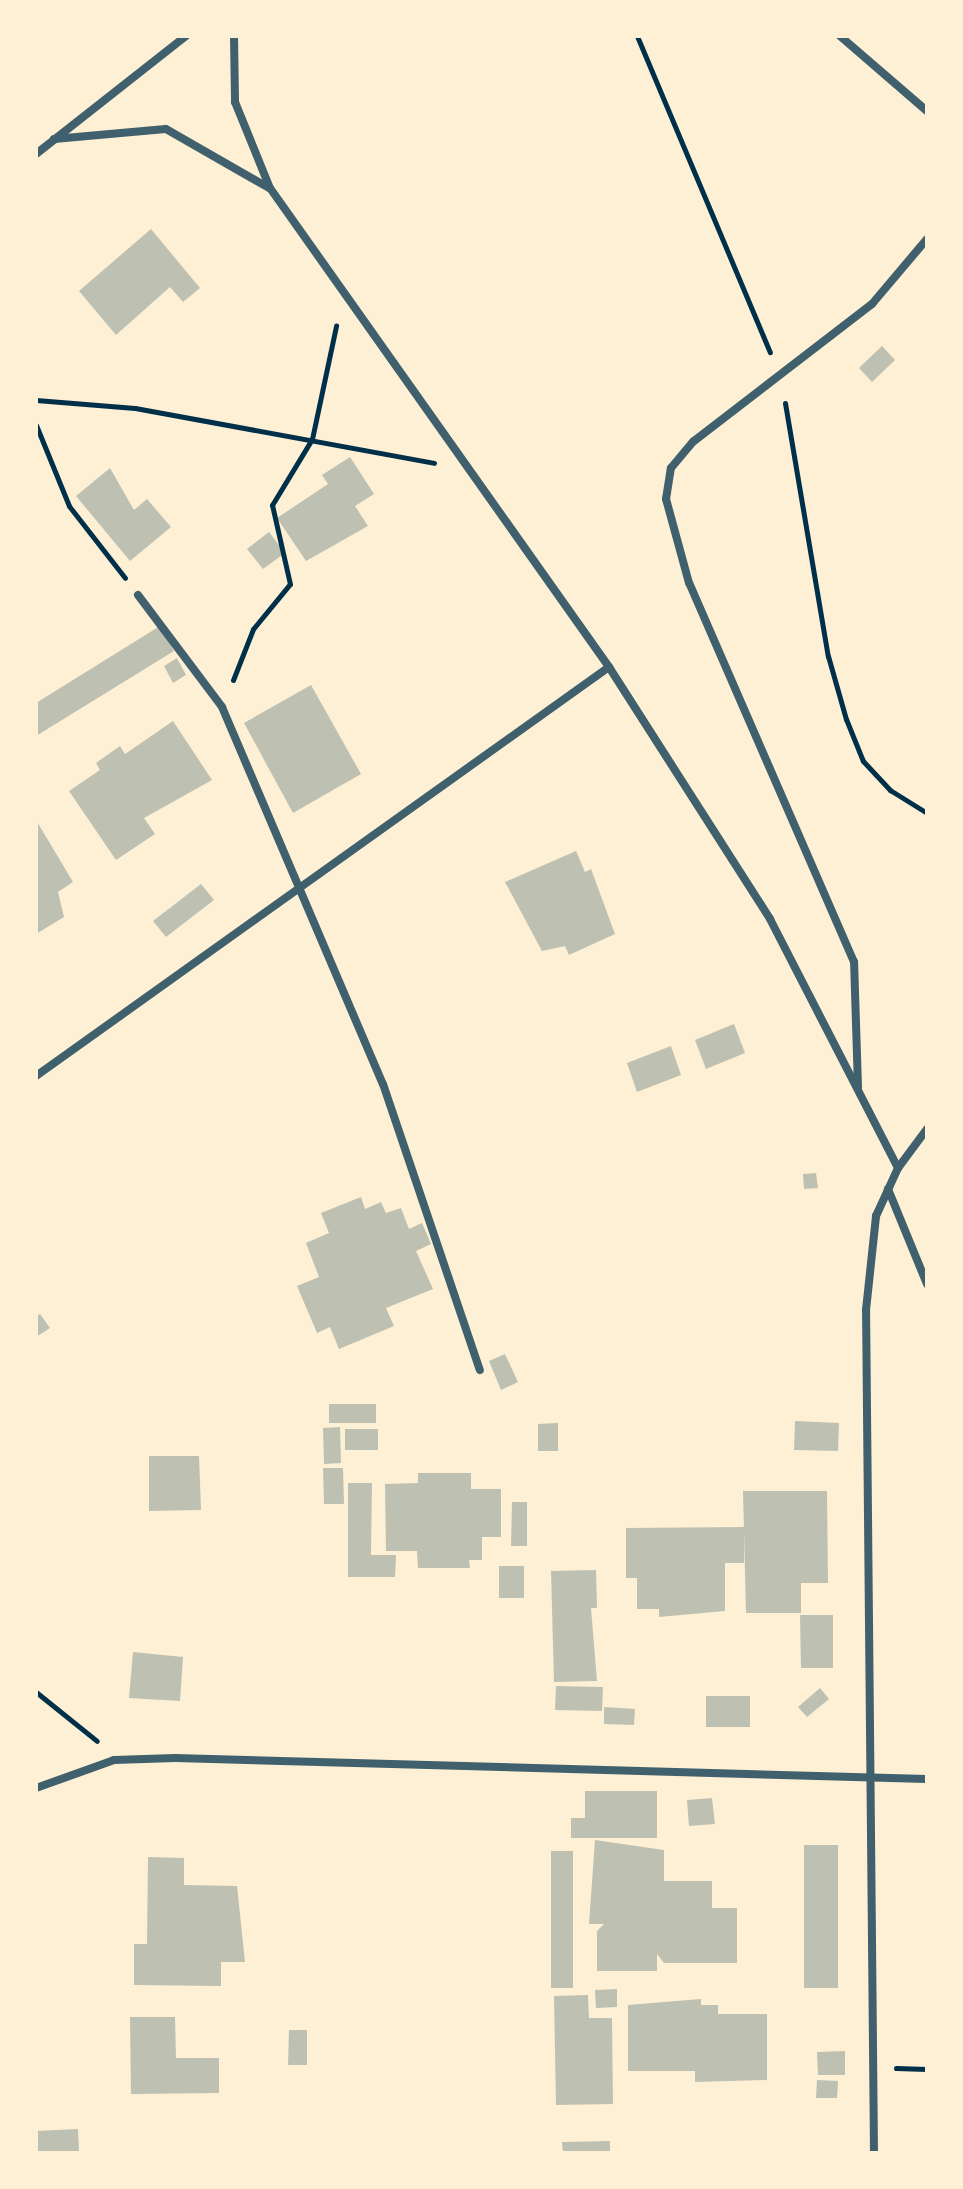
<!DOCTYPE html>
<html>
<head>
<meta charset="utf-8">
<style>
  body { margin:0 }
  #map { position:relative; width:963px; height:2189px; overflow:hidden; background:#fdf0d5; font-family:"Fira Sans Condensed",sans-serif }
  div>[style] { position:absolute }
  .building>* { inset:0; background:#bec0b2 }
  .path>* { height:5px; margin:-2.5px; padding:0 2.5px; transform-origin:2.5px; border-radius:2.5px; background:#003049 }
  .minor>* { height:8px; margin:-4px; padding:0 4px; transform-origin:4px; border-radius:4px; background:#3f606c }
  span { translate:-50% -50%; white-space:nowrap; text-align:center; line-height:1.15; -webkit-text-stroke:7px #fdf0d5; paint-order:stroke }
  .frame { position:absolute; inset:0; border:38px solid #fdf0d5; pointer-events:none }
</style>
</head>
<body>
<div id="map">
  <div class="building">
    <div style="clip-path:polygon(151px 229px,200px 288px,183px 302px,170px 287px,116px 335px,79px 291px)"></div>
    <div style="clip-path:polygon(882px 346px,895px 360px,872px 382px,859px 368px)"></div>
    <div style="clip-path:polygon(350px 457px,374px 494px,355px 506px,368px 526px,306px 561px,277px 518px,328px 484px,322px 475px)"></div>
    <div style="clip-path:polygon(110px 468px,134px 510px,147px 499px,171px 527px,130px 561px,76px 496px)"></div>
    <div style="clip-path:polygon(269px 532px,285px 553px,263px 569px,247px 549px)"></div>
    <div style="clip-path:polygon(160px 626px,174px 651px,36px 736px,36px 703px)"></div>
    <div style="clip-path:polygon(177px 658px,186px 675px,173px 683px,164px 666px)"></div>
    <div style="clip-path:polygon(311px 685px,361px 774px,293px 813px,244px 723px)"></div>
    <div style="clip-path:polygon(173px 721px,212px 780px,144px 818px,155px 834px,116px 860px,69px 791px,100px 770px,96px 763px,120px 746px,125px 754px)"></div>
    <div style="clip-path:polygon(36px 820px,73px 882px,58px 892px,64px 917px,36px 934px)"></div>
    <div style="clip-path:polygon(576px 851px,585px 872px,591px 869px,615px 934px,569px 955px,565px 946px,542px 951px,505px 882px)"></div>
    <div style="clip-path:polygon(201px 884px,214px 900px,166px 937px,153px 921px)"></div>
    <div style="clip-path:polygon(734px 1024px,745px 1053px,706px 1069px,695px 1040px)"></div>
    <div style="clip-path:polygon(671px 1046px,681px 1075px,637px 1092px,627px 1063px)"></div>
    <div style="clip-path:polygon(816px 1173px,818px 1188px,804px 1189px,803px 1174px)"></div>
    <div style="clip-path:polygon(361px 1197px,365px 1209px,381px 1202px,386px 1213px,401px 1208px,409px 1229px,422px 1223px,431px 1244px,416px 1251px,433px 1289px,386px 1308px,394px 1326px,339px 1349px,330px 1327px,317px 1333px,297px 1286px,319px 1277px,306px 1243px,329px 1233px,321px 1213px)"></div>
    <div style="clip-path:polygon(40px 1314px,50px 1328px,36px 1337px,36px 1317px)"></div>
    <div style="clip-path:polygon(505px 1354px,518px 1382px,501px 1390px,489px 1361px)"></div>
    <div style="clip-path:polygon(329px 1404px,376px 1404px,376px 1423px,329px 1423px)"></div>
    <div style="clip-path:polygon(795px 1421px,839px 1423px,838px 1451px,794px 1450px)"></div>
    <div style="clip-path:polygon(558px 1423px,558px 1451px,538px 1451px,538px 1424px)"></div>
    <div style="clip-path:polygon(340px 1427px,341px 1463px,324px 1464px,323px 1428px)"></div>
    <div style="clip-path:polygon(345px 1429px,378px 1429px,378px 1450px,345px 1450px)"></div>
    <div style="clip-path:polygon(149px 1456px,199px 1456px,201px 1510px,149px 1511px)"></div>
    <div style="clip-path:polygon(323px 1468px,343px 1468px,344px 1504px,324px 1504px)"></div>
    <div style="clip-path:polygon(418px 1473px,471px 1473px,471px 1489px,501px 1489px,501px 1537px,482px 1537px,482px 1560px,469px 1560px,470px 1568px,418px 1568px,417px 1551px,386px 1551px,385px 1484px,418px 1483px)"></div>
    <div style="clip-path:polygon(348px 1483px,372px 1483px,371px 1555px,396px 1555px,395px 1577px,348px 1577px)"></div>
    <div style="clip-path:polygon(743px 1491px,827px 1491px,828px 1583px,801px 1583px,801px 1613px,746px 1613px)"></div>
    <div style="clip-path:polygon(512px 1502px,527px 1502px,527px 1546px,511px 1546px)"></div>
    <div style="clip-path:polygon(744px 1527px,744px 1563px,725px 1563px,725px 1611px,659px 1617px,659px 1609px,637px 1609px,637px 1578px,626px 1578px,626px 1528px)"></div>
    <div style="clip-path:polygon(499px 1566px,524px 1566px,524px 1598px,499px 1598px)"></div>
    <div style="clip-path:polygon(596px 1570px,597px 1608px,591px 1608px,597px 1681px,554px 1682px,551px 1571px)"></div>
    <div style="clip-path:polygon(800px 1615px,833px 1615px,833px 1668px,801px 1668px)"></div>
    <div style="clip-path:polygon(133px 1652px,183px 1657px,180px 1701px,129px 1698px)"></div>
    <div style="clip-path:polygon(556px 1686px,603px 1687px,602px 1711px,555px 1710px)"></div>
    <div style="clip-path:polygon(820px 1688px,829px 1699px,807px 1717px,798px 1707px)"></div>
    <div style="clip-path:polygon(706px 1696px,750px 1696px,750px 1727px,706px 1727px)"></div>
    <div style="clip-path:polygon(604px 1707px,635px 1709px,634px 1725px,604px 1724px)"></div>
    <div style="clip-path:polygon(585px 1791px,657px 1791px,657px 1838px,571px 1838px,571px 1818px,585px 1818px)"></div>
    <div style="clip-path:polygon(712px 1798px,715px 1824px,689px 1826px,687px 1800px)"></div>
    <div style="clip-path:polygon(595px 1840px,664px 1850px,664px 1881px,712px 1881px,712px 1908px,737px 1908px,737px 1963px,664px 1963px,657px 1954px,657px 1971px,597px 1971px,597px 1931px,604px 1924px,589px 1924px)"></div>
    <div style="clip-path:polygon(804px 1845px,838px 1845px,838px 1988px,804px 1988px)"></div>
    <div style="clip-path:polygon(551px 1851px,573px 1851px,573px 1988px,551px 1988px)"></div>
    <div style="clip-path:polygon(148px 1857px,184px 1858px,184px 1885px,237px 1886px,245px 1962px,221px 1962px,221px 1986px,134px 1985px,134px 1944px,147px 1944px)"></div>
    <div style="clip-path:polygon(617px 1989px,617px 2007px,596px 2008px,595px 1990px)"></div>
    <div style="clip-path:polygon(588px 1995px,589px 2018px,612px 2018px,613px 2104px,556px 2105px,554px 1996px)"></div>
    <div style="clip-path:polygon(701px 1999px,701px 2005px,718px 2005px,718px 2014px,767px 2014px,767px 2080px,695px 2082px,695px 2071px,628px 2071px,628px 2005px)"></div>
    <div style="clip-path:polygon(130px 2017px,175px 2017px,176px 2058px,219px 2058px,219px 2093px,131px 2094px)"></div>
    <div style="clip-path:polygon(289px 2030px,307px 2030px,307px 2065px,288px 2065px)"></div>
    <div style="clip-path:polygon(845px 2051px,845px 2075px,818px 2075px,817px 2052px)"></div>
    <div style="clip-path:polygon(817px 2080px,838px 2081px,837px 2098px,816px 2098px)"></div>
    <div style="clip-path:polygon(78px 2129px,79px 2153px,36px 2153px,36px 2131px)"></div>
    <div style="clip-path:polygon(610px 2141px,610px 2153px,563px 2153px,562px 2142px)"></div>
  </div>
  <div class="path">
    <div style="left:637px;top:36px;width:343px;rotate:67.2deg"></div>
    <div style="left:36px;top:400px;width:99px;rotate:4.6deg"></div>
    <div style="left:135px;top:408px;width:304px;rotate:10.4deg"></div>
    <div style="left:785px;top:403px;width:257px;rotate:80.4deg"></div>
    <div style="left:828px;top:656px;width:66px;rotate:74.1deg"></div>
    <div style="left:846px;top:719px;width:45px;rotate:68deg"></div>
    <div style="left:863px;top:761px;width:40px;rotate:47deg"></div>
    <div style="left:890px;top:790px;width:44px;rotate:31.9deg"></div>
    <div style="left:36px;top:425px;width:87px;rotate:67.8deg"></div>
    <div style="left:69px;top:506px;width:91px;rotate:52.1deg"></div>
    <div style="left:233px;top:680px;width:55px;rotate:-68.6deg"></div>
    <div style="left:253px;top:629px;width:58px;rotate:-50.6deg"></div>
    <div style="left:290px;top:584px;width:81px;rotate:-102.8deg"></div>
    <div style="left:272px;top:505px;width:77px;rotate:-58.8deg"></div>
    <div style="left:312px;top:439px;width:116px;rotate:-78deg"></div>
    <div style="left:36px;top:1692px;width:78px;rotate:38.8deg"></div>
    <div style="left:896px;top:2068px;width:31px;rotate:2deg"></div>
  </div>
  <div class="minor">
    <div style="left:234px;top:36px;width:66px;rotate:89.1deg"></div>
    <div style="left:235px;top:102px;width:93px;rotate:67.9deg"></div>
    <div style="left:270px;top:188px;width:587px;rotate:54.71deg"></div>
    <div style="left:609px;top:667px;width:299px;rotate:57.4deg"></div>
    <div style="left:770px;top:919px;width:280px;rotate:62.8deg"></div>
    <div style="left:840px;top:36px;width:115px;rotate:40.8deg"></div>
    <div style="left:54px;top:139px;width:112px;rotate:-5.1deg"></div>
    <div style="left:166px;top:129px;width:119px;rotate:29.8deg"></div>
    <div style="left:36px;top:154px;width:191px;rotate:-38.2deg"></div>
    <div style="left:138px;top:595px;width:140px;rotate:53.1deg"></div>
    <div style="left:222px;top:707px;width:410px;rotate:66.9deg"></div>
    <div style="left:383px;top:1084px;width:302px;rotate:71.3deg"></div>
    <div style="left:36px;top:1076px;width:704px;rotate:-35.52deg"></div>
    <div style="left:858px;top:1087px;width:125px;rotate:-91.8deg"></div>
    <div style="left:854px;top:962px;width:413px;rotate:-113.5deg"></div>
    <div style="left:689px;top:583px;width:87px;rotate:-105.3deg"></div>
    <div style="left:666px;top:499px;width:31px;rotate:-81deg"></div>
    <div style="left:671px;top:468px;width:35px;rotate:-50deg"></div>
    <div style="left:694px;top:441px;width:225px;rotate:-37.6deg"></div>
    <div style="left:872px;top:304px;width:85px;rotate:-49.8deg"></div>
    <div style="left:888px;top:1189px;width:103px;rotate:67.7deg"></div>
    <div style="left:36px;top:1788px;width:83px;rotate:-19.7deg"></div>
    <div style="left:114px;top:1760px;width:61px;rotate:-1.9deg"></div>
    <div style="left:175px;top:1758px;width:752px;rotate:1.6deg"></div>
    <div style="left:874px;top:2153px;width:843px;rotate:-90.54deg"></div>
    <div style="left:866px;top:1310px;width:95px;rotate:-83.9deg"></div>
    <div style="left:876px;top:1216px;width:53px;rotate:-65.4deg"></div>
    <div style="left:898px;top:1168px;width:49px;rotate:-53.4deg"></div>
  </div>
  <div class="frame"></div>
</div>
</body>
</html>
